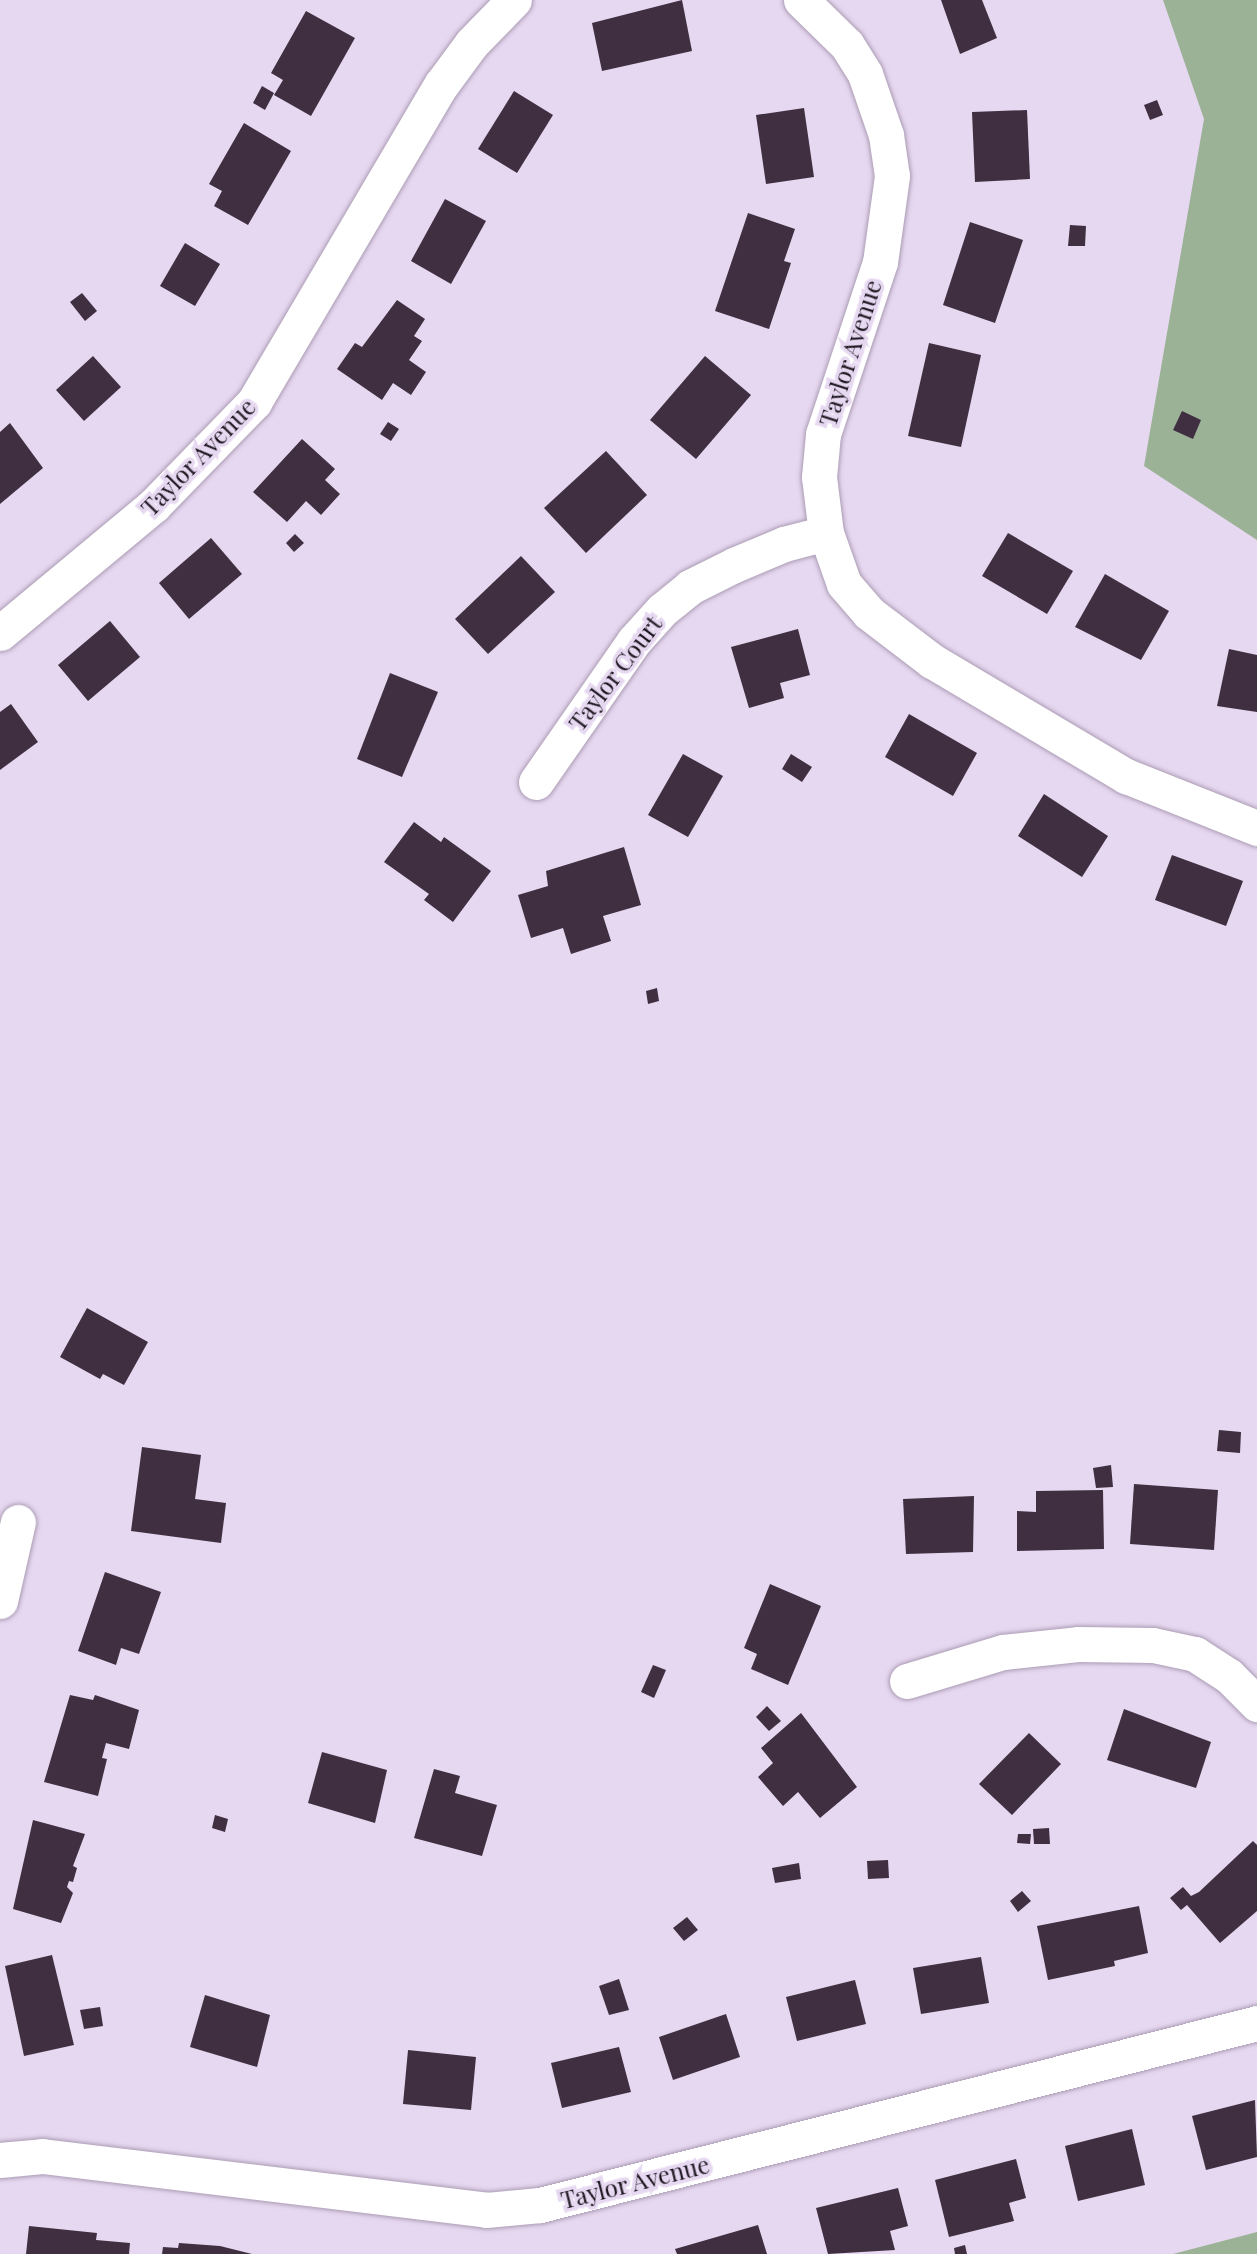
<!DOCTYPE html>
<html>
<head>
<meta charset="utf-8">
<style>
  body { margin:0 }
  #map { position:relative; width:1257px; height:2254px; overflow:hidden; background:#e7d8f1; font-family:"Playfair Display",serif }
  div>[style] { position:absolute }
  .forest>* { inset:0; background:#9bb297 }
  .building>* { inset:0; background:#3f2f41 }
  .roads { filter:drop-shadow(0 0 2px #ab9cb4) drop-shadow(0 0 2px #ab9cb4) }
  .minor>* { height:35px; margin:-17.5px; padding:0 17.5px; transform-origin:17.5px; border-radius:17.5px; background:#fff }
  span { translate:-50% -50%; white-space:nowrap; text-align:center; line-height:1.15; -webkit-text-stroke:7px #e7d8f1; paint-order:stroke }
  .street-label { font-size:24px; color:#1a141d }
</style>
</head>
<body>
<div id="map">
  <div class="forest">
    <div style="clip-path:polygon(1163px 0,1257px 0,1257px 540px,1144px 466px,1204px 119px)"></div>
    <div style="clip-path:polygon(1257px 2232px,1257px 2254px,1173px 2254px)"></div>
  </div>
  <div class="building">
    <div style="clip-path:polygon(682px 0,692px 51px,602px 71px,592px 23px)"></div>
    <div style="clip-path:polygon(941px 0,982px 0,997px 38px,960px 54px)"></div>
    <div style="clip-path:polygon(306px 11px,355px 38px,311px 116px,274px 95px,283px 80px,271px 73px)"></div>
    <div style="clip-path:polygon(262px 86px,274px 93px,265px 110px,253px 103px)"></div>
    <div style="clip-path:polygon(514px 91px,553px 115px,517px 173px,478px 149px)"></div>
    <div style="clip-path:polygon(1157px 100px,1163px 115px,1150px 120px,1144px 105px)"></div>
    <div style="clip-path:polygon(804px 108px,814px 177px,766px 184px,756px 115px)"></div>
    <div style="clip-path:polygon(1027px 110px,1030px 179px,975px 182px,972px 112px)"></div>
    <div style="clip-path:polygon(244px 123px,291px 151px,248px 225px,214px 206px,222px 191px,209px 184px)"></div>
    <div style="clip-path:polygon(445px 199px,486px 221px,451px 284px,411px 261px)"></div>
    <div style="clip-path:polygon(748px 213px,795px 229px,784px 261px,791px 263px,769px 329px,715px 311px)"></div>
    <div style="clip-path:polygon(970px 222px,1023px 240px,995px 323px,943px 305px)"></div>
    <div style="clip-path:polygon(1070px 225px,1086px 226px,1085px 246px,1068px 246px)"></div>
    <div style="clip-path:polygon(185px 243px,220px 264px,195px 306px,160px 286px)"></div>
    <div style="clip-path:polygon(82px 293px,97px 311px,85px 321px,70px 302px)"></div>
    <div style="clip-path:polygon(397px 300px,425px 319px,414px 336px,422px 341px,409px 360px,426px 372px,411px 395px,393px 383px,382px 400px,337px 369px,355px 343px,362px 347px)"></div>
    <div style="clip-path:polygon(929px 343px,981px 355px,961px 447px,908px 436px)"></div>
    <div style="clip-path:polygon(93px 356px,121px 387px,84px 421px,56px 390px)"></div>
    <div style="clip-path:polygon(705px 356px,751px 395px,696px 459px,650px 420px)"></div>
    <div style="clip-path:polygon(1182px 411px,1201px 420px,1193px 439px,1173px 430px)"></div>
    <div style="clip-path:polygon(388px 422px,399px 429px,391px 441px,380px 434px)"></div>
    <div style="clip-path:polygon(10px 423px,43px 468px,0 504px,0 432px)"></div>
    <div style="clip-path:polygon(302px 439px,335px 469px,325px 480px,340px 494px,321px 515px,306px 501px,287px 522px,253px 492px)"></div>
    <div style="clip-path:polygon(606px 451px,647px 495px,586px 553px,544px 508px)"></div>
    <div style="clip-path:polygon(1008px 533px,1073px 571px,1047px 614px,982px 576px)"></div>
    <div style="clip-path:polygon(295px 534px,304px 543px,294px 552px,286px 543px)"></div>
    <div style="clip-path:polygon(211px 538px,242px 574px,189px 619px,159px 583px)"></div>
    <div style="clip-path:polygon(521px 556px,555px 592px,488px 654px,455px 619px)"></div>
    <div style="clip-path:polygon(1105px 574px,1169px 611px,1141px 660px,1075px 627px)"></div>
    <div style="clip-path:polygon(110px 621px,140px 657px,88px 701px,58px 665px)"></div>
    <div style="clip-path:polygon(798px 629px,810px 675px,780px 683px,784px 698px,749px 708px,731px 647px)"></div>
    <div style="clip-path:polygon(1229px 649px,1257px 655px,1257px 712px,1217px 706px)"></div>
    <div style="clip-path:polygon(390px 673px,438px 692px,402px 777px,357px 759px)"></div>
    <div style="clip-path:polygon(11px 704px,38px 742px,0 770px,0 712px)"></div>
    <div style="clip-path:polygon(909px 714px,977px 753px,953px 796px,885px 757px)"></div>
    <div style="clip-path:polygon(683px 754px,723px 776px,688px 837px,648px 815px)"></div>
    <div style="clip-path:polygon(791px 754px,812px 767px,802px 782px,782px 769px)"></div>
    <div style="clip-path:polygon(1044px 794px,1108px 836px,1082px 877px,1018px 836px)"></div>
    <div style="clip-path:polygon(414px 822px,441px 842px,444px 837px,491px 871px,453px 922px,424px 900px,429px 894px,384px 862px)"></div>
    <div style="clip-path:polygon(624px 847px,641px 905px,603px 916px,611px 941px,571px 954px,563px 928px,531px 938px,518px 895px,548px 886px,546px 871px)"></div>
    <div style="clip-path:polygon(1172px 855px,1243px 881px,1226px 926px,1155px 900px)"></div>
    <div style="clip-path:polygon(657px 988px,659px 1001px,648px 1004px,646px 991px)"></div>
    <div style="clip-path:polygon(87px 1308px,148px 1342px,124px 1385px,103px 1374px,100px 1379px,60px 1357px)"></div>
    <div style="clip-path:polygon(1219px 1430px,1241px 1432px,1240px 1453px,1217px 1451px)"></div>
    <div style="clip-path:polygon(142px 1447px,201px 1455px,195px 1499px,226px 1503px,221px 1543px,131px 1531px)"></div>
    <div style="clip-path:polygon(1111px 1465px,1113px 1487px,1096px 1488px,1093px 1468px)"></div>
    <div style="clip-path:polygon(1134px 1484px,1218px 1490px,1214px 1550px,1130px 1544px)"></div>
    <div style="clip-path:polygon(1103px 1490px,1104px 1549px,1017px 1551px,1017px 1511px,1036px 1512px,1036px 1491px)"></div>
    <div style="clip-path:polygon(974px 1496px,973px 1552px,906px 1554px,903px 1499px)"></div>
    <div style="clip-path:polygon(105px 1572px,161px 1592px,139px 1654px,121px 1648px,116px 1665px,78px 1651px)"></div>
    <div style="clip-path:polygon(770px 1584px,821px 1606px,788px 1685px,751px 1669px,757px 1654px,744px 1648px)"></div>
    <div style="clip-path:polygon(653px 1665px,666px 1670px,654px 1698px,641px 1692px)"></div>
    <div style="clip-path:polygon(70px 1695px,93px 1700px,95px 1695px,139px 1710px,129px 1749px,106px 1743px,102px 1758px,107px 1759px,98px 1796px,44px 1782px)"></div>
    <div style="clip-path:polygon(767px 1706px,781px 1721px,769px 1731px,756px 1717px)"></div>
    <div style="clip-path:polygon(1124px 1709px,1211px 1742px,1196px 1788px,1107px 1760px)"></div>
    <div style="clip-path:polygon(801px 1713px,857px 1787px,820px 1818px,798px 1792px,783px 1806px,758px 1777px,773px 1763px,761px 1748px)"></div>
    <div style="clip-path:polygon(1029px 1733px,1061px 1764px,1012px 1815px,979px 1784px)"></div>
    <div style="clip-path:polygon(322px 1752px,387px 1770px,375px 1823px,308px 1803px)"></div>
    <div style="clip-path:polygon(434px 1769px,460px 1776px,455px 1793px,497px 1805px,482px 1856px,414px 1838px)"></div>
    <div style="clip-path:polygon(215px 1815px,228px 1819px,225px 1832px,212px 1828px)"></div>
    <div style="clip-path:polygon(33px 1820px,85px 1834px,73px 1866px,77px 1868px,73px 1882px,69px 1881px,67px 1887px,73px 1893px,61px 1923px,13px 1909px)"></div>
    <div style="clip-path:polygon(1049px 1828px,1050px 1844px,1034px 1844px,1033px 1829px)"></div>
    <div style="clip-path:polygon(1018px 1834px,1031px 1834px,1030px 1844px,1017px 1843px)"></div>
    <div style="clip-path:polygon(1253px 1841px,1257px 1845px,1257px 1911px,1220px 1943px,1187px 1905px,1181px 1910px,1170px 1898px,1183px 1887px,1191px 1896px,1199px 1892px)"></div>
    <div style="clip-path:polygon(888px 1860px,889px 1878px,868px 1879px,867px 1861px)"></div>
    <div style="clip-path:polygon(799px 1863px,801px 1879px,775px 1883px,772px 1868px)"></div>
    <div style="clip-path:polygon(1022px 1891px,1031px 1901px,1018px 1912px,1010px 1901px)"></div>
    <div style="clip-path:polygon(1139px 1906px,1148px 1953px,1114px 1961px,1115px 1966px,1048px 1980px,1037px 1926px)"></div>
    <div style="clip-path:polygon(687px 1917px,698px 1930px,684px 1941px,673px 1928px)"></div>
    <div style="clip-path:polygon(52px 1955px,74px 2045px,24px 2056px,5px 1966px)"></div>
    <div style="clip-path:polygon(981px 1957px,989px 2003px,921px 2014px,913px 1968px)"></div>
    <div style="clip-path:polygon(619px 1979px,629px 2010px,609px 2015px,599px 1986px)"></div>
    <div style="clip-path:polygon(855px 1980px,866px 2024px,797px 2041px,786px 1997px)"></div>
    <div style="clip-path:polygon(205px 1995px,270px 2015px,257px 2067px,190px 2047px)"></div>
    <div style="clip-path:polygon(100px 2007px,103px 2026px,84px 2029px,80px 2010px)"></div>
    <div style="clip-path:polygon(726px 2014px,740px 2057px,673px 2080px,659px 2037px)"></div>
    <div style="clip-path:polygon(619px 2047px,631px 2092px,562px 2108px,551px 2063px)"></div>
    <div style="clip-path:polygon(408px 2050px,476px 2057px,471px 2110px,403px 2104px)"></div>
    <div style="clip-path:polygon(1255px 2100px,1257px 2157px,1206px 2170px,1192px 2116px)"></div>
    <div style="clip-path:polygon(1132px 2129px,1145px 2185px,1078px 2201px,1065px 2146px)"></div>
    <div style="clip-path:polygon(1016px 2159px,1026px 2198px,1009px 2203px,1014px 2221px,949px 2237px,935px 2180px)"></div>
    <div style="clip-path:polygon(898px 2188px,908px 2226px,890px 2231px,895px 2250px,828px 2254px,816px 2208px)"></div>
    <div style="clip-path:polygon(758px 2225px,767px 2254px,677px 2254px,675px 2249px)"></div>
    <div style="clip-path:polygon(29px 2226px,97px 2233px,96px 2240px,130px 2243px,129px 2254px,26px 2254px)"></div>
    <div style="clip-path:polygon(179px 2243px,220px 2246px,252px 2254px,162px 2254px,163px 2247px,178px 2248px)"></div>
    <div style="clip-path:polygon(965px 2245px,967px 2254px,955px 2254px,954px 2248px)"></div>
  </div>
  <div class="roads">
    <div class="minor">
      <div style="left:801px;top:0;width:64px;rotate:44.4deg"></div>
      <div style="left:847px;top:45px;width:34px;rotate:58deg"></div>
      <div style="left:865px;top:74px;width:65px;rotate:71deg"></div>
      <div style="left:886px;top:135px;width:41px;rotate:81.7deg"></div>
      <div style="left:892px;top:176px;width:87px;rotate:97.9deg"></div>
      <div style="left:880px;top:262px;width:181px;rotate:108.3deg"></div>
      <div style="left:823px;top:434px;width:43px;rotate:95.3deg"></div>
      <div style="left:819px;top:477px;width:56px;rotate:82.9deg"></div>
      <div style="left:826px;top:533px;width:54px;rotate:70.6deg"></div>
      <div style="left:844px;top:584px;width:38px;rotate:49deg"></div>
      <div style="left:869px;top:613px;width:79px;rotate:37.3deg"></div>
      <div style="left:932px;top:661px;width:226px;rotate:30.7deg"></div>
      <div style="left:1126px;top:776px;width:141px;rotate:21.7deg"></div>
      <div style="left:0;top:633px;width:200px;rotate:-39.7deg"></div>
      <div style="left:154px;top:505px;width:144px;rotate:-45.8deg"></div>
      <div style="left:254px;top:402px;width:368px;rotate:-59.5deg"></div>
      <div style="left:441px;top:85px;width:52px;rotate:-53.6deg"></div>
      <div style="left:472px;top:43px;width:60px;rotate:-45.7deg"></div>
      <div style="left:536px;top:782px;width:172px;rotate:-55.2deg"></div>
      <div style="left:634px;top:641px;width:42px;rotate:-47.9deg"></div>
      <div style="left:662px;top:610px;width:36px;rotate:-39deg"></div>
      <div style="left:690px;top:587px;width:49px;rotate:-26.6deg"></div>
      <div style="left:734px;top:565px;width:54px;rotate:-22.8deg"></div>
      <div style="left:784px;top:544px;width:43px;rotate:-14.7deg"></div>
      <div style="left:0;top:1601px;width:81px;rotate:-77.2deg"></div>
      <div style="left:907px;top:1681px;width:100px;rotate:-16.8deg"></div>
      <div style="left:1003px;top:1652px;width:75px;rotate:-6.1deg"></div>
      <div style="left:1078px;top:1644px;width:75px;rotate:0.8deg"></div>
      <div style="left:1153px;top:1645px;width:43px;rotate:12.1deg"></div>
      <div style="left:1195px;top:1654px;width:40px;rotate:32.9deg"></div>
      <div style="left:1229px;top:1676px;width:40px;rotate:45deg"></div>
      <div style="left:0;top:2160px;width:42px;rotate:-5.4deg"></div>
      <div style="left:42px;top:2156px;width:447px;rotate:6.9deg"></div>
      <div style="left:486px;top:2210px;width:54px;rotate:-5.3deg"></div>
      <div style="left:540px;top:2205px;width:740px;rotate:-14.24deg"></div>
    </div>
  </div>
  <div class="street-label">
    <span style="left:850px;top:353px;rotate:-72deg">Taylor Avenue</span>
    <span style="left:198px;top:457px;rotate:-46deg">Taylor Avenue</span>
    <span style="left:615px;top:673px;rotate:-53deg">Taylor Court</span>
    <span style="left:635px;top:2182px;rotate:-14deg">Taylor Avenue</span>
  </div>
</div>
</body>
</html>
